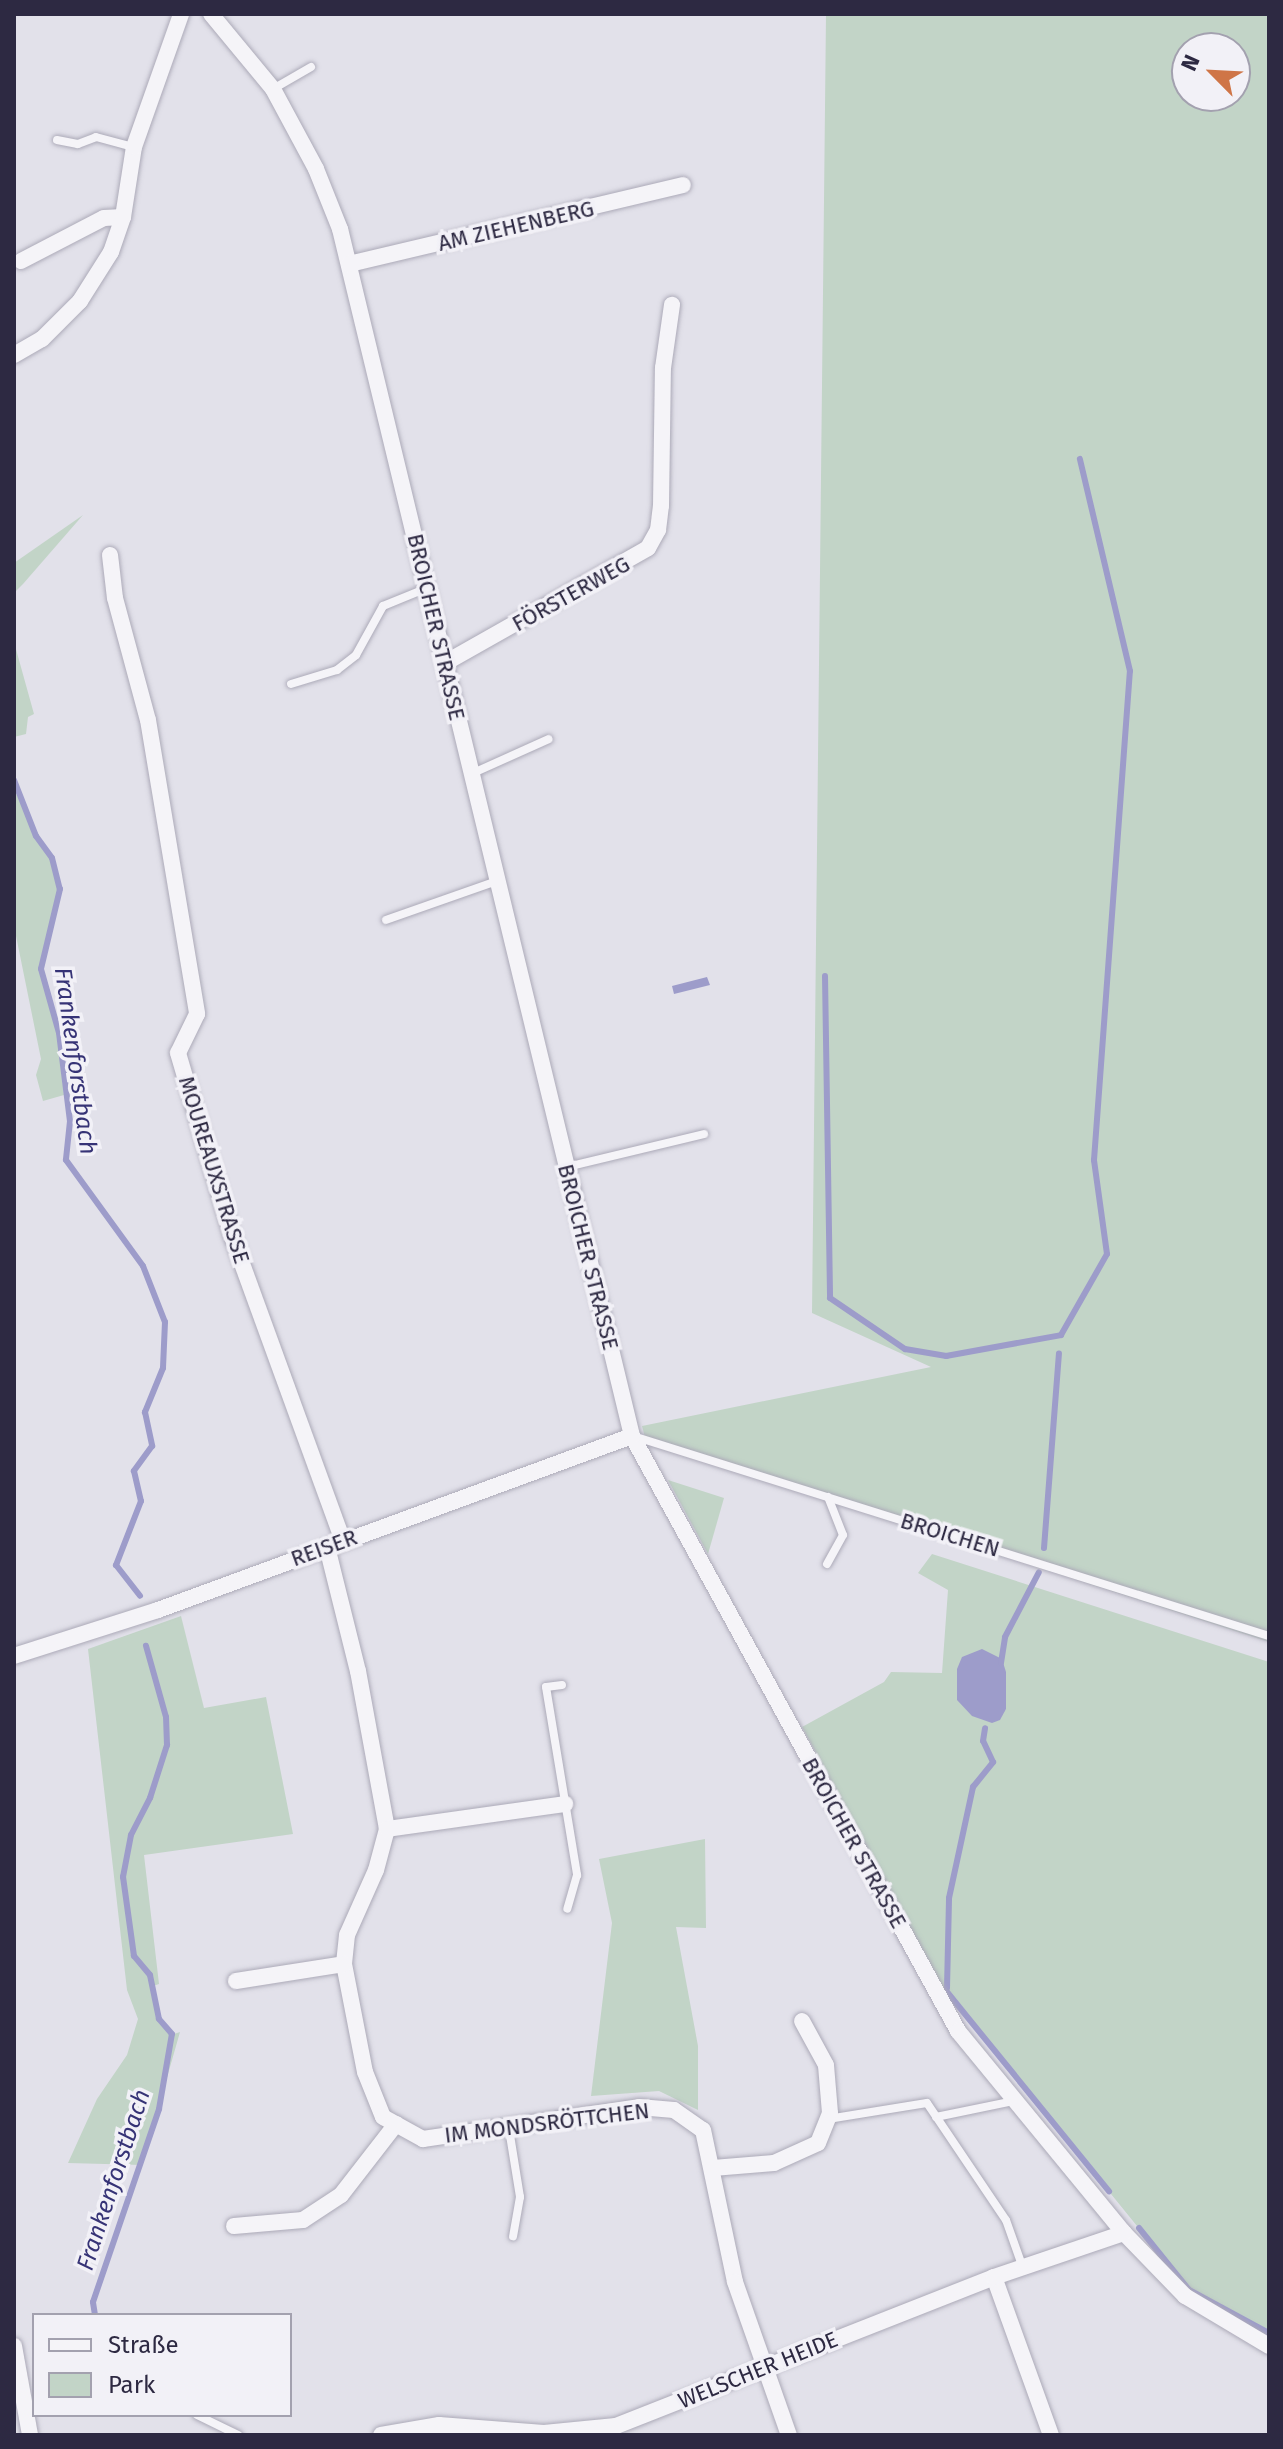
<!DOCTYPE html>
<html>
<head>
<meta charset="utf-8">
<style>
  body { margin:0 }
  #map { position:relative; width:1283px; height:2449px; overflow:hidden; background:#e2e1ea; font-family:"Fira Sans",sans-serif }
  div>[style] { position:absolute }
  .green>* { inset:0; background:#c2d4c7 }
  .water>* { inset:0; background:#9d9cca }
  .stream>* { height:6px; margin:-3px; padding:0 3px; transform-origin:3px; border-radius:3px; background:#9d9cca }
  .roads { filter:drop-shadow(0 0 2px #acaab8) drop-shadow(0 0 2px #acaab8) }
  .service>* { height:8px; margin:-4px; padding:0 4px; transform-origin:4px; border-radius:4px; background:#f5f4f8 }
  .minor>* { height:16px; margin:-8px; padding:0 8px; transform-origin:8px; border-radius:8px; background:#f5f4f8 }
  span { translate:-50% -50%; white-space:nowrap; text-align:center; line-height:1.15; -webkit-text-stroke:7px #f2f1f7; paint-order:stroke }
  .street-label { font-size:22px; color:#2d2942 }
  .water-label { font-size:24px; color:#363376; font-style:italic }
  .frame { position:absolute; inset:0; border:16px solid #2d2942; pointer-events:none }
  .legend { position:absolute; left:32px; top:2313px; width:260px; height:104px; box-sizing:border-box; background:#f2f1f7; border:2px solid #a3a1af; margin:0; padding:10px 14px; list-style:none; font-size:24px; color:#2d2942 }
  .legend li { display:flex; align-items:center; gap:16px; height:40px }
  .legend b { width:40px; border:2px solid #a3a1af }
  .north { position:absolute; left:1171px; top:32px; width:80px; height:80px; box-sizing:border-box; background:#f2f1f7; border:2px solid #a3a1af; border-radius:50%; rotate:294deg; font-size:22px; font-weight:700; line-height:32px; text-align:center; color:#2d2942 }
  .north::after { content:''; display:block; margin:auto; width:28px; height:36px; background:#cf7547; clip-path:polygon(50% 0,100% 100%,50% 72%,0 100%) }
</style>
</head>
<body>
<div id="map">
  <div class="green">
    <div style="clip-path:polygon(evenodd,826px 14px,1269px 14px,1269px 1642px,646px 1441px,642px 1426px,931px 1367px,812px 1313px,826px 14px,1187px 48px,1235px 48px,1235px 96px,1187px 96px,1187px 48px)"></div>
    <div style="clip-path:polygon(83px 515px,23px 584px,14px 593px,14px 563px)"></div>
    <div style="clip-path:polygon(14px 642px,34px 714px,28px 717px,26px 734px,14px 737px)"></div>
    <div style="clip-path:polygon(14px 790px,51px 857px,59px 892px,39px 966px,55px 1013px,64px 1095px,43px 1101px,36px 1075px,41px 1059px,14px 926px)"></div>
    <div style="clip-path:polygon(668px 1480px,724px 1498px,708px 1554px)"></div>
    <div style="clip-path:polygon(evenodd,932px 1554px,1269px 1662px,1269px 2333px,1189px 2290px,943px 1987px,802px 1727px,884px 1682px,891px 1672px,942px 1673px,948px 1590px,918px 1573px,932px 1554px,1002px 1659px,1006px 1709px,992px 1722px,1002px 1659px)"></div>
    <div style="clip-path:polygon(181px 1616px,204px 1708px,266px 1697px,293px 1834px,144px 1855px,159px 1984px,153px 1986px,157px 2019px,171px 2035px,180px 2032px,142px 2165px,68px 2163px,97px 2099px,127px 2055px,138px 2019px,127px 1990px,88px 1649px)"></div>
    <div style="clip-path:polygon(705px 1839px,706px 1928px,676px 1927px,698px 2046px,698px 2110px,659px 2091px,591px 2096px,612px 1923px,599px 1859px)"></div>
  </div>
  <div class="water">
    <div style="clip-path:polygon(707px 977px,710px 985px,674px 994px,672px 986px)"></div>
    <div style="clip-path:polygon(982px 1649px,1002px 1659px,1006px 1672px,1006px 1709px,1000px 1720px,992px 1723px,972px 1716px,957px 1700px,957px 1669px,962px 1657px)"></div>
  </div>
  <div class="stream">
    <div style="left:14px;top:780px;width:60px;rotate:68.6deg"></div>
    <div style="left:36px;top:836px;width:27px;rotate:54deg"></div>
    <div style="left:52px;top:858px;width:32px;rotate:76deg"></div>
    <div style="left:60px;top:889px;width:82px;rotate:103.4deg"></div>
    <div style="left:41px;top:969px;width:66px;rotate:74.3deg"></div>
    <div style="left:59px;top:1033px;width:89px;rotate:82.9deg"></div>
    <div style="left:70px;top:1121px;width:39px;rotate:96deg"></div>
    <div style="left:66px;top:1160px;width:131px;rotate:54deg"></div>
    <div style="left:143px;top:1266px;width:60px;rotate:68.6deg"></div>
    <div style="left:165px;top:1322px;width:46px;rotate:92.5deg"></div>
    <div style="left:163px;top:1368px;width:48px;rotate:112.2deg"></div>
    <div style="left:145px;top:1412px;width:35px;rotate:78deg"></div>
    <div style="left:152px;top:1446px;width:31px;rotate:126deg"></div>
    <div style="left:134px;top:1471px;width:31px;rotate:77deg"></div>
    <div style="left:141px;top:1501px;width:69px;rotate:111.3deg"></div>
    <div style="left:116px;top:1565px;width:39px;rotate:52deg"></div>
    <div style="left:825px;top:976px;width:322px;rotate:89.1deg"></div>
    <div style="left:830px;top:1298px;width:91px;rotate:34.2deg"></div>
    <div style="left:905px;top:1349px;width:42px;rotate:9.7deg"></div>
    <div style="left:946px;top:1356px;width:117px;rotate:-10.3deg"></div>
    <div style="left:1061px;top:1335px;width:93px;rotate:-60.4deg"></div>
    <div style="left:1107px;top:1254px;width:95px;rotate:-97.9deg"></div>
    <div style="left:1094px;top:1160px;width:490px;rotate:-85.8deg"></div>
    <div style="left:1130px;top:671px;width:218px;rotate:-103.3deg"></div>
    <div style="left:1044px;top:1548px;width:195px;rotate:-85.6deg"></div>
    <div style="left:1001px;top:1663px;width:26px;rotate:-81deg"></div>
    <div style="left:1005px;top:1637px;width:73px;rotate:-62.4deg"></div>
    <div style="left:947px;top:1988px;width:90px;rotate:-88.7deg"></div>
    <div style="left:949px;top:1898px;width:114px;rotate:-77.8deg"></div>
    <div style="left:973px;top:1787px;width:32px;rotate:-51deg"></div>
    <div style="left:993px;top:1762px;width:23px;rotate:-115deg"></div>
    <div style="left:983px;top:1741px;width:13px;rotate:-81deg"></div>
    <div style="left:947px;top:1992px;width:257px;rotate:50.9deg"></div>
    <div style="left:1139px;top:2228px;width:80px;rotate:51.1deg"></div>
    <div style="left:1189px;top:2290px;width:91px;rotate:28.3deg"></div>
    <div style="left:95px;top:2315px;width:13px;rotate:-99deg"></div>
    <div style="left:93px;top:2302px;width:204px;rotate:-71.1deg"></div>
    <div style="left:159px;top:2109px;width:76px;rotate:-80.2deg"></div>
    <div style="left:172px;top:2034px;width:20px;rotate:-131deg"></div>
    <div style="left:159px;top:2019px;width:45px;rotate:-101.6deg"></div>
    <div style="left:150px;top:1975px;width:25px;rotate:-130deg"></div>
    <div style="left:134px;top:1956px;width:80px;rotate:-97.9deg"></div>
    <div style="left:123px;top:1877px;width:43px;rotate:-79.2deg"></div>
    <div style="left:131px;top:1835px;width:42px;rotate:-62.8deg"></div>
    <div style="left:150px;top:1798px;width:56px;rotate:-72.2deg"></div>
    <div style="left:167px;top:1745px;width:28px;rotate:-92deg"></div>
    <div style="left:166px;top:1717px;width:74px;rotate:-105.7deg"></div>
  </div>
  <div class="roads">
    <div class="service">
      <div style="left:273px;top:89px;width:44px;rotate:-30.1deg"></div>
      <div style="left:57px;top:140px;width:21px;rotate:11deg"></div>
      <div style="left:78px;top:144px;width:19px;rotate:-21deg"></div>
      <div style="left:96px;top:137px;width:39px;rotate:15deg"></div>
      <div style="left:291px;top:684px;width:48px;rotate:-16.9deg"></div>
      <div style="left:337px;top:670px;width:24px;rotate:-38deg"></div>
      <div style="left:356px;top:655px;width:56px;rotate:-61.1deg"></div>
      <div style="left:383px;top:606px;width:48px;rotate:-22.2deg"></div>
      <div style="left:471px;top:774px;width:85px;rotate:-24.2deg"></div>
      <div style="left:386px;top:920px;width:118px;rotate:-19.4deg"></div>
      <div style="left:567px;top:1167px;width:141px;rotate:-13.5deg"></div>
      <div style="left:633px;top:1436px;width:667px;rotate:17.46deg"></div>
      <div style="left:827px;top:1564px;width:33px;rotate:-61deg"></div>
      <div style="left:843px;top:1535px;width:41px;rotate:-111.5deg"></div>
      <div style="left:562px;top:1685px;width:16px;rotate:173deg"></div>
      <div style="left:546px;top:1687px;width:191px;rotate:80.6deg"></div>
      <div style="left:577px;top:1875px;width:35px;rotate:106deg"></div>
      <div style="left:936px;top:2117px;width:80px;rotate:-11.6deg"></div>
      <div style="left:828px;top:2119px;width:100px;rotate:-9.2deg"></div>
      <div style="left:927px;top:2103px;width:141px;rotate:56deg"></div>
      <div style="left:1006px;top:2220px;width:51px;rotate:70.5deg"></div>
      <div style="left:509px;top:2129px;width:69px;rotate:80.8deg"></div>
      <div style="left:520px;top:2197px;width:40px;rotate:100deg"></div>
      <div style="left:197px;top:2415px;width:46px;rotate:26deg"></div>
    </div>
    <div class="minor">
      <div style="left:211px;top:14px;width:97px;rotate:50.4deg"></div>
      <div style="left:273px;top:89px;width:91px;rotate:61.7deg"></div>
      <div style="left:316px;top:169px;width:65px;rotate:68.2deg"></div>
      <div style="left:340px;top:229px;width:1242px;rotate:76.4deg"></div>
      <div style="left:632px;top:1436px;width:678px;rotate:61.28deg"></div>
      <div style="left:958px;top:2031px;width:261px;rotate:50.6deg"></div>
      <div style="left:1124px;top:2233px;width:88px;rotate:45.9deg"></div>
      <div style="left:1185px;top:2296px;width:98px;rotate:30.8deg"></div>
      <div style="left:21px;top:261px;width:93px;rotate:-27.4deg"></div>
      <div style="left:104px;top:218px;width:19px;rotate:-3deg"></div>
      <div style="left:349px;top:264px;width:343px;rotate:-13.3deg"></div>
      <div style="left:14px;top:355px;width:32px;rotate:-30deg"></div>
      <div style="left:42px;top:339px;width:54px;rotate:-45deg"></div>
      <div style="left:80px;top:301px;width:58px;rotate:-57.7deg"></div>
      <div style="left:111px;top:252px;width:37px;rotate:-71deg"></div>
      <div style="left:123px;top:217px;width:71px;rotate:-81.1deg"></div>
      <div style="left:134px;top:147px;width:141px;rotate:-70.5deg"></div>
      <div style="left:110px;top:555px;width:43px;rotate:83.4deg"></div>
      <div style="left:115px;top:598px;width:126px;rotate:74.9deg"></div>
      <div style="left:148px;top:720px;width:298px;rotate:80.5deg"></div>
      <div style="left:197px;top:1014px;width:43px;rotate:116deg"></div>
      <div style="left:178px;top:1053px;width:191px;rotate:73.6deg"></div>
      <div style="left:232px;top:1236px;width:325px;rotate:70deg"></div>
      <div style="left:445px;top:663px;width:233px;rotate:-29.5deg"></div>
      <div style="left:648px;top:548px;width:21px;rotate:-61deg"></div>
      <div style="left:658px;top:530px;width:24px;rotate:-83deg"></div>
      <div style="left:661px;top:506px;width:138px;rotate:-89.2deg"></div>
      <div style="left:663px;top:368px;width:64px;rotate:-81.9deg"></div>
      <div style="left:327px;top:1547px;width:128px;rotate:76deg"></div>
      <div style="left:358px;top:1671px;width:161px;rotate:79.6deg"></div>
      <div style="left:387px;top:1829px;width:42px;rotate:105deg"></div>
      <div style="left:376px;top:1870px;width:71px;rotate:114deg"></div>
      <div style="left:347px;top:1935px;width:29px;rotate:96deg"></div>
      <div style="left:344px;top:1964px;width:110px;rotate:79deg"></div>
      <div style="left:365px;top:2072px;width:48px;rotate:68.2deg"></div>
      <div style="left:383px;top:2117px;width:46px;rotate:28.8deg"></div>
      <div style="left:423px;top:2139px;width:218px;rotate:-8.4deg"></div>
      <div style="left:639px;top:2107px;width:35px;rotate:5deg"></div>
      <div style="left:674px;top:2110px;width:35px;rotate:35deg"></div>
      <div style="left:703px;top:2130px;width:155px;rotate:78.1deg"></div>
      <div style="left:735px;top:2282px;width:162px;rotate:70.6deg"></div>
      <div style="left:14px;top:1656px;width:151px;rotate:-17.7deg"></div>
      <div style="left:158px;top:1610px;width:505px;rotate:-20.16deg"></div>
      <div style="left:387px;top:1829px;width:180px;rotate:-8deg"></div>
      <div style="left:236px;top:1981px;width:109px;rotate:-8.9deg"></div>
      <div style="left:713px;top:2168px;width:61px;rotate:-4.7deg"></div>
      <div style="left:774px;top:2163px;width:48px;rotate:-24.4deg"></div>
      <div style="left:818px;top:2143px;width:32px;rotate:-68deg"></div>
      <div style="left:830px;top:2113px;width:48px;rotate:-94.8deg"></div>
      <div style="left:826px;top:2065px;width:50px;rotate:-118.6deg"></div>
      <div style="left:234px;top:2226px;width:69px;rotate:-5deg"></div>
      <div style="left:303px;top:2220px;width:45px;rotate:-33.3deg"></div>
      <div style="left:341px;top:2195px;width:90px;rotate:-52.2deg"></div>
      <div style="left:994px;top:2277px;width:168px;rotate:70.2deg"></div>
      <div style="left:14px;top:2346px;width:90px;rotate:79.8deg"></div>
      <div style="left:381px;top:2435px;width:59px;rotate:-9.8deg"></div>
      <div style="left:439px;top:2425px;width:105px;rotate:4.4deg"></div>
      <div style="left:544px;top:2433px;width:72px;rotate:-5.6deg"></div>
      <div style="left:616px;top:2426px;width:406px;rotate:-21.5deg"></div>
      <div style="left:994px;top:2277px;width:137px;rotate:-18.7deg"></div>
    </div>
  </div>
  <div class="street-label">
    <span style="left:516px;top:226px;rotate:-13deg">AM ZIEHENBERG</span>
    <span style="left:571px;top:594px;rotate:-29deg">FÖRSTERWEG</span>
    <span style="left:436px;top:627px;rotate:77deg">BROICHER STRASSE</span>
    <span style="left:214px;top:1170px;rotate:73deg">MOUREAUXSTRASSE</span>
    <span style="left:588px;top:1257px;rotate:76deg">BROICHER STRASSE</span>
    <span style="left:950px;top:1535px;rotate:17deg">BROICHEN</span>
    <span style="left:324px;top:1548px;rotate:-20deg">REISER</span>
    <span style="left:854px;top:1843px;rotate:61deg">BROICHER STRASSE</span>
    <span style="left:547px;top:2123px;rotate:-7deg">IM MONDSRÖTTCHEN</span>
    <span style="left:758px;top:2370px;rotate:-22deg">WELSCHER HEIDE</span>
  </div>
  <div class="water-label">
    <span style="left:75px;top:1061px;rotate:82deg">Frankenforstbach</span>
    <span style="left:114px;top:2180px;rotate:-72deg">Frankenforstbach</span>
  </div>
  <div class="frame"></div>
  <ul class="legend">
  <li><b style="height:10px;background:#f5f4f8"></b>Straße</li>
  <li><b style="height:22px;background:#c2d4c7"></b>Park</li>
  </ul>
  <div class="north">N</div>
</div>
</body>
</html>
